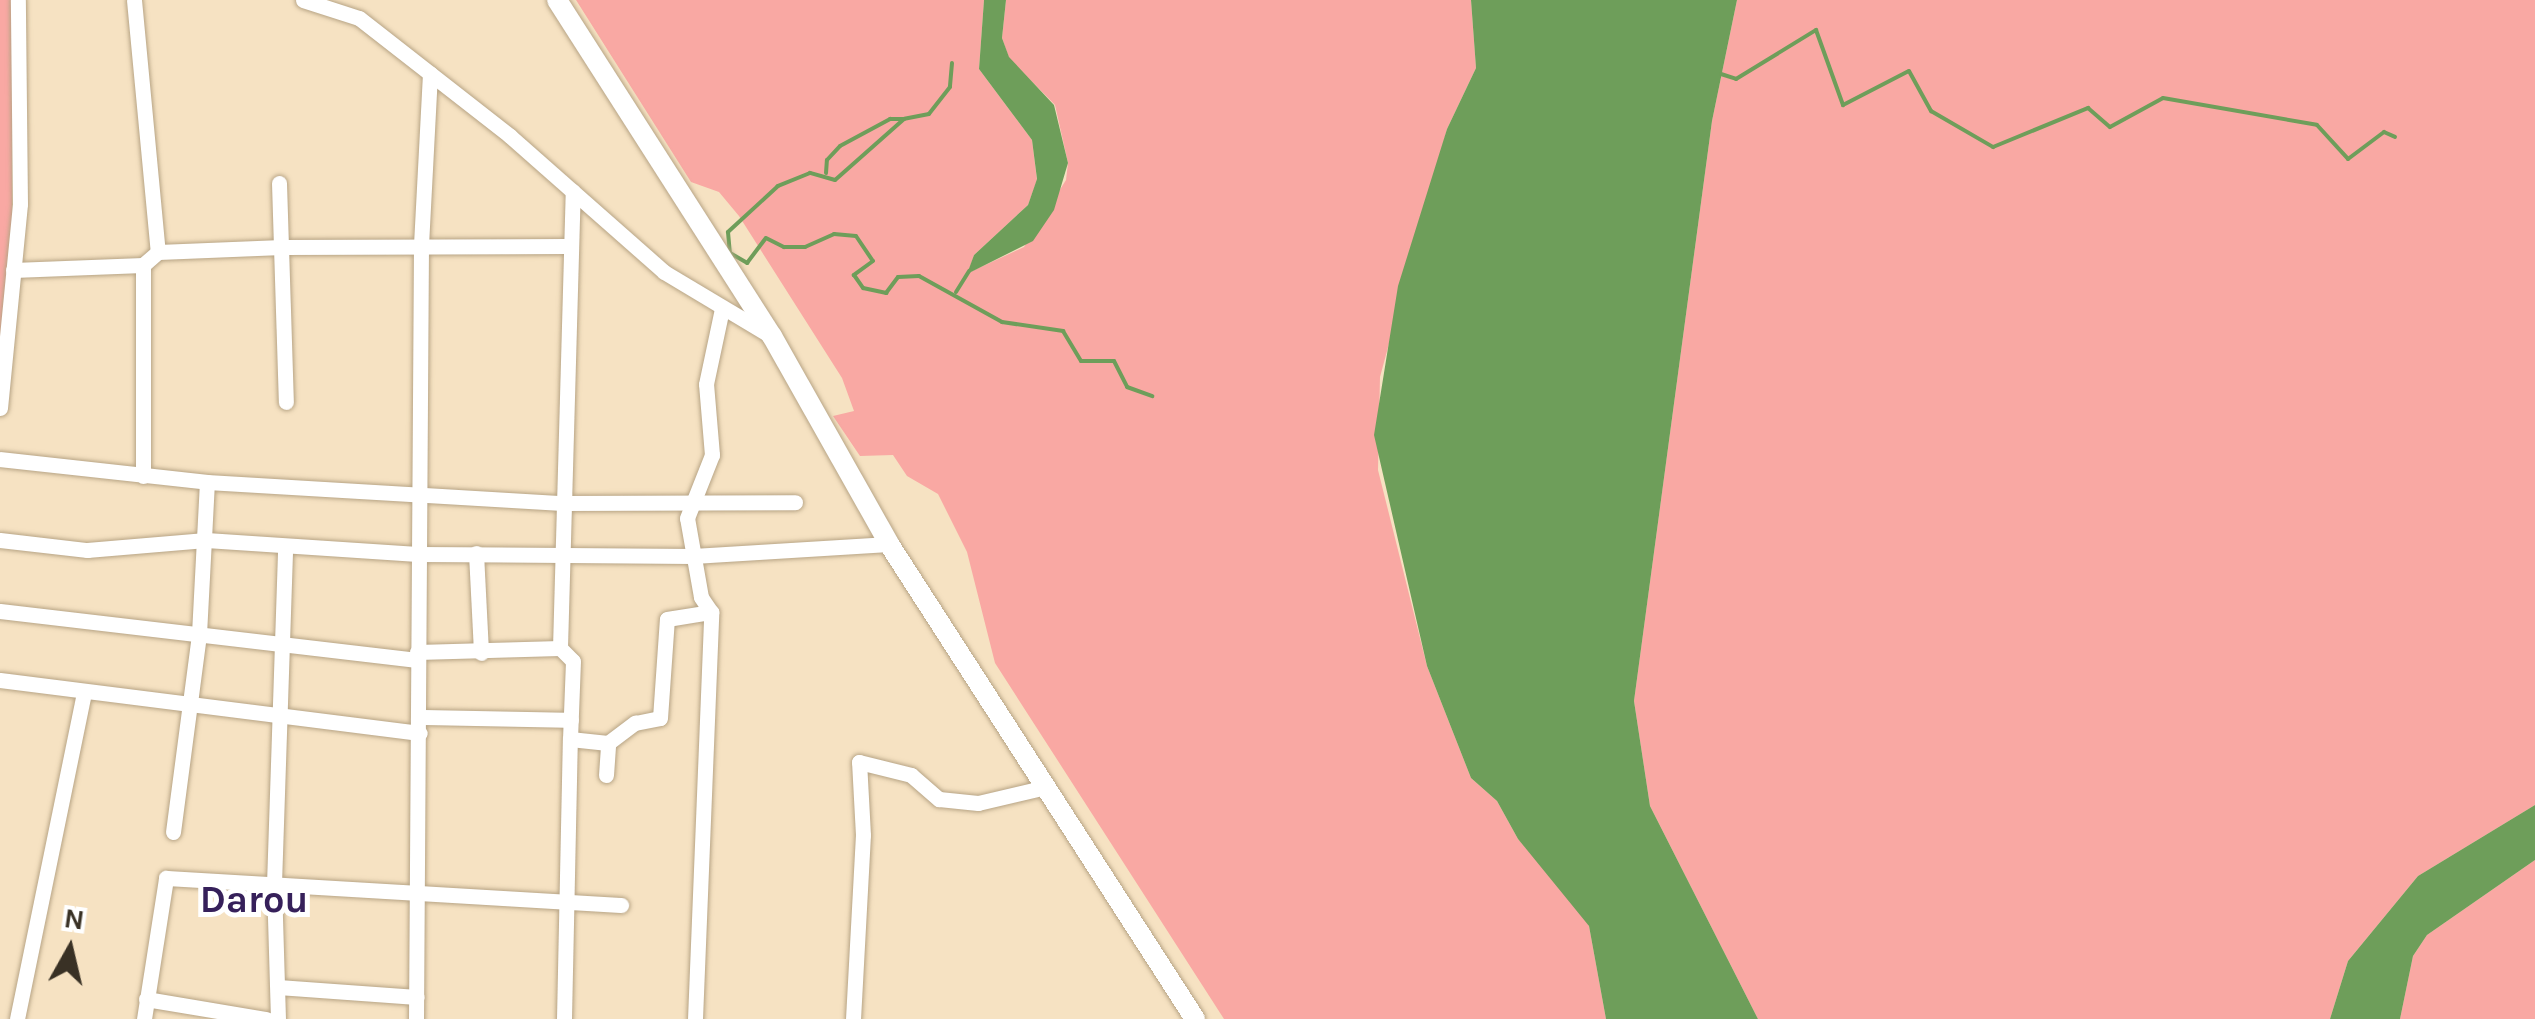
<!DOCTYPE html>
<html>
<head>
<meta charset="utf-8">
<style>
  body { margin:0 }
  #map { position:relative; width:2535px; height:1019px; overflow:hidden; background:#f6e2c2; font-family:Karla,sans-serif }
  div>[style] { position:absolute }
  .green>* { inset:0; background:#f9a8a3 }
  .water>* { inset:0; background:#6e9e5a }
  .stream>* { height:4px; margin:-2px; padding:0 2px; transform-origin:2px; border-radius:2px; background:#6e9e5a }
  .roads { filter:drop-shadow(0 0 2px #b7a485) drop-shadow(0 0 2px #b7a485) }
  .minor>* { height:15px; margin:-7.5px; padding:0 7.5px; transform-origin:7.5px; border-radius:7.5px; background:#fff }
  .tertiary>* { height:20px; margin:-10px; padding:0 10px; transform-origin:10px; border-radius:10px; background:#fff }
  span { translate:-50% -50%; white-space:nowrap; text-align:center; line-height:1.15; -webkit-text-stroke:10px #fff; paint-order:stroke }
  .neighbourhood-label { font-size:38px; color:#36205a; font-weight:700 }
  .north { position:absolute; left:20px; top:899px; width:100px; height:100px; -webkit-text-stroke:8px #fff; paint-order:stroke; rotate:8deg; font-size:28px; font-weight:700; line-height:40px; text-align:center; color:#393125 }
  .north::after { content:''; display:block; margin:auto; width:35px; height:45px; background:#393125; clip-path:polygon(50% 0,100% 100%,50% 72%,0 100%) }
</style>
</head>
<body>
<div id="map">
  <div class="green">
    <div style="clip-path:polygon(0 0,12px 0,12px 220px,0 356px)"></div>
    <div style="clip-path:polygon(576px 0,984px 0,979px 69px,1032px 140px,1037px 180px,1028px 205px,974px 255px,968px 273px,1024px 247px,1066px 180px,1068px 163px,1055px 105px,1009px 58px,1002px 38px,1006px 0,1471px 0,1476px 68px,1447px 129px,1380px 377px,1378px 470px,1427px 666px,1471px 778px,1497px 801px,1518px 839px,1577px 905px,1589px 926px,1606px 1019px,1224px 1019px,995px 663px,967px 552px,938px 494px,907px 476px,893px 455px,860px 456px,833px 416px,854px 411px,842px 378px,739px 216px,719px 192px,691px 182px)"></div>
    <div style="clip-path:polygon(1737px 0,2535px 0,2535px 805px,2418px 876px,2348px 961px,2330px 1019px,1758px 1019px,1650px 806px,1634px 701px,1712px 121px)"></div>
    <div style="clip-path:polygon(2535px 860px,2535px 1019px,2400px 1019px,2413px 956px,2427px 935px)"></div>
  </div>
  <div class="water">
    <div style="clip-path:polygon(984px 0,1006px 0,1002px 38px,1009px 57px,1054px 105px,1068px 163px,1054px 210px,1033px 241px,967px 274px,974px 255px,1028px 205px,1037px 179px,1032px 140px,979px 69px)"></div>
    <div style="clip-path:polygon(1471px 0,1737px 0,1712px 121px,1634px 701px,1650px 806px,1758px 1019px,1606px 1019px,1589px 926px,1518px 839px,1497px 801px,1471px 778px,1427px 666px,1374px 435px,1398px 286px,1447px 129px,1476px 68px)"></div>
    <div style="clip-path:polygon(2535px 805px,2535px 860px,2427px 935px,2413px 956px,2400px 1019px,2330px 1019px,2348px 961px,2418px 876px)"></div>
  </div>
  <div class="stream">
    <div style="left:952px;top:63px;width:24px;rotate:95deg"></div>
    <div style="left:950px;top:87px;width:34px;rotate:128deg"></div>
    <div style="left:929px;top:114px;width:25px;rotate:169deg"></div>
    <div style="left:904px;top:119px;width:92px;rotate:138.5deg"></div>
    <div style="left:835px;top:180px;width:26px;rotate:-164deg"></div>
    <div style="left:810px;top:173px;width:35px;rotate:158deg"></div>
    <div style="left:778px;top:186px;width:68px;rotate:137.4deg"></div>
    <div style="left:728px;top:232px;width:21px;rotate:85deg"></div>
    <div style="left:730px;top:253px;width:20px;rotate:30deg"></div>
    <div style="left:747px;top:263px;width:31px;rotate:-53deg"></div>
    <div style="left:766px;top:238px;width:20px;rotate:27deg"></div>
    <div style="left:784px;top:247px;width:21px"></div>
    <div style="left:805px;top:247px;width:32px;rotate:-24deg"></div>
    <div style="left:834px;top:234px;width:22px;rotate:5deg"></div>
    <div style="left:856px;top:236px;width:30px;rotate:56deg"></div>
    <div style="left:873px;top:261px;width:24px;rotate:144deg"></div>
    <div style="left:854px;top:275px;width:16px;rotate:55deg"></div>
    <div style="left:863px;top:288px;width:24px;rotate:12deg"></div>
    <div style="left:886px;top:293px;width:20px;rotate:-53deg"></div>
    <div style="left:898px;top:277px;width:21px;rotate:-3deg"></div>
    <div style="left:919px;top:276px;width:95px;rotate:29deg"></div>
    <div style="left:1002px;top:322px;width:62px;rotate:8.4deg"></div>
    <div style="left:1063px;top:331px;width:35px;rotate:59deg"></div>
    <div style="left:1081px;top:361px;width:33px"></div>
    <div style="left:1114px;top:361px;width:29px;rotate:63deg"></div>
    <div style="left:1127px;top:387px;width:27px;rotate:20deg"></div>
    <div style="left:1721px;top:74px;width:16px;rotate:18deg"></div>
    <div style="left:1736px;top:79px;width:94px;rotate:-31.5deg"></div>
    <div style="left:1816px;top:30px;width:80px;rotate:70.2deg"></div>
    <div style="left:1843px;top:105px;width:74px;rotate:-27.3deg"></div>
    <div style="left:1909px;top:71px;width:46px;rotate:61.2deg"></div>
    <div style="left:1931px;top:111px;width:72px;rotate:30.1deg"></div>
    <div style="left:1993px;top:147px;width:103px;rotate:-22.3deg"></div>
    <div style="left:2088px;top:108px;width:29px;rotate:41deg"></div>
    <div style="left:2110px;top:127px;width:60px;rotate:-28.7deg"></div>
    <div style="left:2163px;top:98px;width:156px;rotate:9.9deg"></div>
    <div style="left:2317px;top:125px;width:46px;rotate:47.6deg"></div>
    <div style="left:2348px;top:159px;width:45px;rotate:-36.9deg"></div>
    <div style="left:2384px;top:132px;width:12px;rotate:24deg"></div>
    <div style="left:826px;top:173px;width:13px;rotate:-86deg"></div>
    <div style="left:827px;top:160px;width:19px;rotate:-47deg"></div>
    <div style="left:840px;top:146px;width:57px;rotate:-28.4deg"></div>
    <div style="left:890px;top:119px;width:14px"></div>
    <div style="left:956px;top:292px;width:25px;rotate:-58deg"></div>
  </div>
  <div class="roads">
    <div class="minor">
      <div style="left:134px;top:0;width:253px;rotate:84.6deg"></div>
      <div style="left:303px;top:0;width:59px;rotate:17.8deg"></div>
      <div style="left:359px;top:18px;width:192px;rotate:38deg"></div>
      <div style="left:510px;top:136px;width:205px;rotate:41.4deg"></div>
      <div style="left:664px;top:272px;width:125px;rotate:30.9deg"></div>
      <div style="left:279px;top:183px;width:219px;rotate:88.2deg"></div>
      <div style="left:143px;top:265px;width:211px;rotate:90deg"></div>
      <div style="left:13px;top:270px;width:130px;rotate:-2.2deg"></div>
      <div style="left:143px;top:265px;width:20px;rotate:-41deg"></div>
      <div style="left:158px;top:252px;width:124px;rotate:-2.3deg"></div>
      <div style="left:282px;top:247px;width:285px;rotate:-0.2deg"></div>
      <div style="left:0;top:408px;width:205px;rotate:-84.4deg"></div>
      <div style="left:20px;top:204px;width:204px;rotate:-90.6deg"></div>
      <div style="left:0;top:459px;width:208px;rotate:6.3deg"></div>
      <div style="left:207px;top:482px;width:356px;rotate:3.4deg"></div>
      <div style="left:562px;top:503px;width:233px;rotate:-0.2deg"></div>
      <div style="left:0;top:540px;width:88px;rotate:6.6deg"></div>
      <div style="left:87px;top:550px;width:119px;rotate:-4.8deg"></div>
      <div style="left:206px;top:540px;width:212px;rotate:3.8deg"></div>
      <div style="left:418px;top:554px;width:275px;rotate:0.4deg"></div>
      <div style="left:693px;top:556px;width:196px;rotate:-3.5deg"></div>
      <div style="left:476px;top:553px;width:100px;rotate:87.1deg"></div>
      <div style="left:0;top:611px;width:420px;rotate:6.7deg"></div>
      <div style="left:560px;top:648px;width:457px;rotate:-88.4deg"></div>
      <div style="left:417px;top:652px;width:143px;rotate:-1.6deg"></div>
      <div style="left:560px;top:648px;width:18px;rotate:45deg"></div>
      <div style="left:573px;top:661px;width:78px;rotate:92.2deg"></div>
      <div style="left:570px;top:739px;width:38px;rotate:6deg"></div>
      <div style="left:608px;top:743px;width:34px;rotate:-37deg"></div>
      <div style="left:635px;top:723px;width:25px;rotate:-11deg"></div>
      <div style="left:660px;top:718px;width:99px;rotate:-86deg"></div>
      <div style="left:667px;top:619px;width:45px;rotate:-9deg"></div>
      <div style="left:0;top:680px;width:423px;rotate:7.2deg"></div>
      <div style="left:418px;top:717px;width:153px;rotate:1.1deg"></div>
      <div style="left:606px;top:775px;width:32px;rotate:-86deg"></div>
      <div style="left:173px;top:832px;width:200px;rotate:-82.5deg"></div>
      <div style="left:199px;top:634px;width:152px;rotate:-87deg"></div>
      <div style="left:278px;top:987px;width:139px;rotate:4.1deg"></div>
      <div style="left:146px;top:999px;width:122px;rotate:9.5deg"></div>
      <div style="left:17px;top:1019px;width:333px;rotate:-78.4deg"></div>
      <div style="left:144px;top:1019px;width:143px;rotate:-81.1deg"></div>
      <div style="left:166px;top:878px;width:456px;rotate:3.4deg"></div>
      <div style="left:278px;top:1019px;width:135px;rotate:-91.7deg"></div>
      <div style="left:274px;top:884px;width:338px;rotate:-88.1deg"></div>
      <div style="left:416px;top:1019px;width:774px;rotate:-89.63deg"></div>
      <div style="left:421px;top:245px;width:172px;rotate:-87deg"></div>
      <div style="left:564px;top:1019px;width:280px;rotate:-88.8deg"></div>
      <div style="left:695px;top:1019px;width:407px;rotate:-87.7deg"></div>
      <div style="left:711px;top:612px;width:18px;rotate:-124deg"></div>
      <div style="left:701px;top:597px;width:80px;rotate:-100deg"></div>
      <div style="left:687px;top:518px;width:68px;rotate:-68.4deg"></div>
      <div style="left:712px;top:455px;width:71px;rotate:-94.8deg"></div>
      <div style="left:706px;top:384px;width:77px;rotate:-78deg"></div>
      <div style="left:853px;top:1019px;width:184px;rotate:-86.9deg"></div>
      <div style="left:863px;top:835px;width:73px;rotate:-93.1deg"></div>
      <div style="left:859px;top:762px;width:54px;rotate:14deg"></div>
      <div style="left:911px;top:775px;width:37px;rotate:41deg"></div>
      <div style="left:939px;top:799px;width:39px;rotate:6deg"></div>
      <div style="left:978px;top:803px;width:70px;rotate:-13.2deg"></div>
    </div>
    <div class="tertiary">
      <div style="left:557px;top:0;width:399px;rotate:57.4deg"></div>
      <div style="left:772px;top:336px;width:239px;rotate:60.6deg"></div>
      <div style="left:889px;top:544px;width:565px;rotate:57.21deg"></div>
    </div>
  </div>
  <div class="neighbourhood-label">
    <span style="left:254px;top:900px">Darou</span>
  </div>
  <div class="north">N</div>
</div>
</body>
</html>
